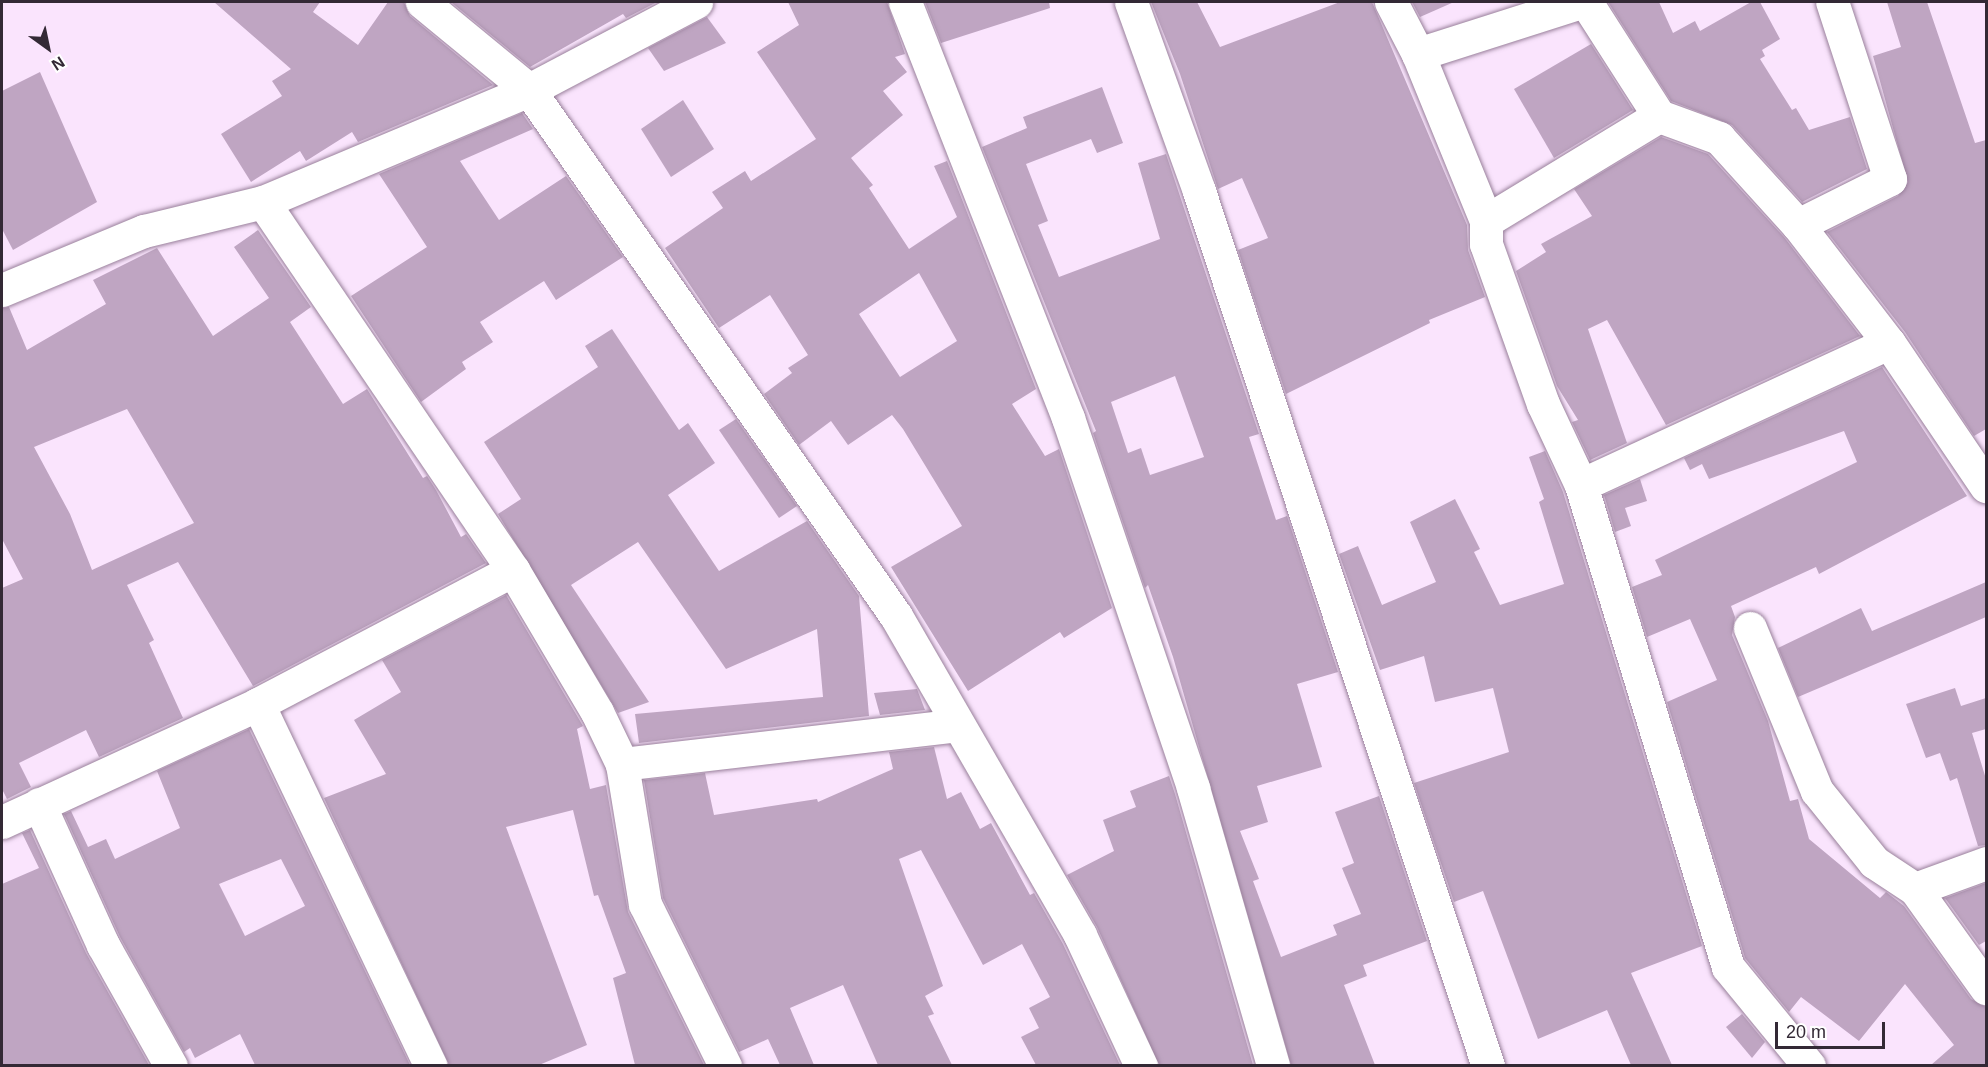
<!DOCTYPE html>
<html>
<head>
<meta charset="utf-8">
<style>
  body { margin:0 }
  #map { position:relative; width:1988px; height:1067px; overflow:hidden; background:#fae4fd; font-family:Arial,sans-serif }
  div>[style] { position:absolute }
  .building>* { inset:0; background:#bfa5c2 }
  .roads { filter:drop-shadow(0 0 2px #99809b) drop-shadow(0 0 2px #99809b) }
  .minor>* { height:33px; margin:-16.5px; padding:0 16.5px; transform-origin:16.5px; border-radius:16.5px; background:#fff }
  span { translate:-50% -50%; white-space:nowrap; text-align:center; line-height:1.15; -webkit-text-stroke:4.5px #fff; paint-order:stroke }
  .frame { position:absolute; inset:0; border:3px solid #332935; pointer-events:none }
  .north { position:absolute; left:18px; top:18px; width:60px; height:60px; -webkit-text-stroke:4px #fff; paint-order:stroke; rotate:147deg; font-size:16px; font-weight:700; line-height:24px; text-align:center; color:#332935 }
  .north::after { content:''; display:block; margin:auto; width:21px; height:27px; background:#332935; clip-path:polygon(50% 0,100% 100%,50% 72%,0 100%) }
  .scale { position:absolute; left:1775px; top:1022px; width:110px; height:27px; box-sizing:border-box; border:3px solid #332935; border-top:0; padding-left:8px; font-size:18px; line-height:21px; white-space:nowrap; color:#332935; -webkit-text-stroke:4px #fff; paint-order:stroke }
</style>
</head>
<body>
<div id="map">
  <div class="building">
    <div style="clip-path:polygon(214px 2px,320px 2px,313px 12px,358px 45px,388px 2px,404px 2px,410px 16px,493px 85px,358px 142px,352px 132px,306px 161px,300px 151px,251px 182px,221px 134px,282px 96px,272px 81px,291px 69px)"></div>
    <div style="clip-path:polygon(451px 2px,657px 2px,626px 18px,623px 14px,530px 67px)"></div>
    <div style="clip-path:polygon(evenodd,788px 2px,887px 2px,905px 54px,895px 57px,907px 72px,883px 91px,903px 115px,851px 158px,873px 185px,869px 188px,909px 249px,957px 217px,934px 166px,947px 161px,1036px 389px,1012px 404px,1045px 456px,1059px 449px,1112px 608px,1064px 638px,1060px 632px,968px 691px,891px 567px,962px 526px,903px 429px,892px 415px,848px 445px,831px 421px,799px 445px,764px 394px,792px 373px,788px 368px,808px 355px,770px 295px,719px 328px,665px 248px,723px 208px,712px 192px,745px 171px,751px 181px,816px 139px,757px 52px,799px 25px,788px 2px,919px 273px,957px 341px,900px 377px,859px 314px,919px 273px)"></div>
    <div style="clip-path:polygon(925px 2px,1049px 2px,1050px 8px,941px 43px)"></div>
    <div style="clip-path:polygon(1151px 2px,1197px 2px,1220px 47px,1340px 2px,1372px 2px,1467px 225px,1468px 250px,1485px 297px,1429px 320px,1430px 323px,1286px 394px,1238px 250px,1268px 238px,1242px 178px,1218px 189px,1180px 74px)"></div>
    <div style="clip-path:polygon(1412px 2px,1454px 2px,1420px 17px)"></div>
    <div style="clip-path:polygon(1608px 2px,1659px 2px,1673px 33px,1695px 21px,1700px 31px,1751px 2px,1760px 2px,1780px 39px,1762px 50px,1765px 56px,1760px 59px,1792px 110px,1796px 108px,1809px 130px,1850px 117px,1867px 169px,1802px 202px,1732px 125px,1671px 101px)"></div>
    <div style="clip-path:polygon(1887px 2px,1927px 2px,1975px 143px,1986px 140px,1986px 429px,1974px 436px,1905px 332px,1827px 232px,1898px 196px,1908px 182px,1873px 56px,1901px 47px)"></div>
    <div style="clip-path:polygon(707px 17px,726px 43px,664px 71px,648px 48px)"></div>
    <div style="clip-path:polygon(1591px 44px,1633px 110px,1554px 158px,1514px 89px)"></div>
    <div style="clip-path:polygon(40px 72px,97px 202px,13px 250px,2px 229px,2px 91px)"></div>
    <div style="clip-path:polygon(evenodd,1102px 87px,1123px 143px,1097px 153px,1091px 139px,1026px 164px,1048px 221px,1038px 225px,1059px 277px,1160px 239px,1138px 163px,1166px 154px,1259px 434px,1249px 437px,1276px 520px,1287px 516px,1338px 672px,1297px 684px,1322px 767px,1257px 786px,1268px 822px,1240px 831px,1259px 879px,1253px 881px,1281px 957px,1337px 935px,1333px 925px,1361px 914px,1342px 868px,1354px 863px,1335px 812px,1379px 796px,1427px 941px,1363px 965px,1367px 976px,1344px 985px,1375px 1065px,1291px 1065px,1173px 657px,1148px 585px,1145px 588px,1093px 433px,1096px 431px,982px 147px,1027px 128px,1023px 117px,1102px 87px,1175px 376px,1204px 457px,1150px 475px,1141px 448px,1128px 453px,1111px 402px,1175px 376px)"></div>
    <div style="clip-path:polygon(683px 100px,714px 149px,671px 177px,641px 129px)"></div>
    <div style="clip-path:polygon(522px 113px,533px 129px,460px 161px,499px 220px,566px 176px,623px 257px,556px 300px,544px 281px,480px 322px,493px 342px,462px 362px,466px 369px,421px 402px,351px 296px,427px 247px,379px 174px)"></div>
    <div style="clip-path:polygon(1661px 137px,1708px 154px,1784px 237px,1860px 336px,1666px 425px,1607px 320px,1588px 329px,1627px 443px,1590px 460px,1572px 422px,1578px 420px,1557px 386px,1516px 271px,1546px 252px,1541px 244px,1592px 216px,1574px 189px)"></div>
    <div style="clip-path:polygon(evenodd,258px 230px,311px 307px,290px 322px,343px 404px,367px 389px,423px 478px,427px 476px,436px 490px,461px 537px,466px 534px,486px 563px,253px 686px,178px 562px,127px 585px,154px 640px,149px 643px,183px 718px,99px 757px,86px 730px,19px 763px,31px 787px,7px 799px,2px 789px,2px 588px,23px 579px,2px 539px,2px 308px,9px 307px,27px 350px,106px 304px,93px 280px,157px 248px,213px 336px,269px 298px,234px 247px,258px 230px,127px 409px,194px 523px,92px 570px,70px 514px,34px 447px,127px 409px)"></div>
    <div style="clip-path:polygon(612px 329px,679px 430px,688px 423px,715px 463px,668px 495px,719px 571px,807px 521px,859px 596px,869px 716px,639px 743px,635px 714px,823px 697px,817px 629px,726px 669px,638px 542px,571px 585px,649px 702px,618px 713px,498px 514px,521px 499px,484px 442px,598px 367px,585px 346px)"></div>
    <div style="clip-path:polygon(1882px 367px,1967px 496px,1819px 574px,1816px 567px,1731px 606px,1735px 617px,1732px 635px,1768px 721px,1790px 801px,1798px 799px,1809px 839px,1880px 898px,1886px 892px,1904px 906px,1971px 999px,1986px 1007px,1986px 1065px,1931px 1065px,1954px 1045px,1905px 984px,1859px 1041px,1801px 997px,1789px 1012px,1745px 958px,1667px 702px,1717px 680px,1690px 619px,1647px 637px,1632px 587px,1662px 575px,1655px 560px,1857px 462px,1844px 431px,1709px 479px,1702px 464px,1690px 470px,1684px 458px)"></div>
    <div style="clip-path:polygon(736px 419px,797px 506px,779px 518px,719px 430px)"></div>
    <div style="clip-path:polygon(1545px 451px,1563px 492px,1702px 946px,1631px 973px,1672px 1065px,1631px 1065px,1607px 1010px,1538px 1039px,1483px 891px,1454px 902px,1414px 783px,1509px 752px,1493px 688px,1435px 702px,1424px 656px,1380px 670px,1339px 554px,1358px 546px,1382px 605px,1436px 582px,1410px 522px,1455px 499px,1480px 549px,1474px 552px,1500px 605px,1564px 584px,1539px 502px,1544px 499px,1529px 457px)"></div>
    <div style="clip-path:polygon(1640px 479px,1647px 501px,1625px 508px,1631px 526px,1615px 532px,1604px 495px)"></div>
    <div style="clip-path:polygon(1986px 582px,1986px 617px,1798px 697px,1778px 648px,1861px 608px,1872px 631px)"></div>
    <div style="clip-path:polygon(506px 595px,583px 726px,577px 729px,590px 789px,606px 785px,628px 912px,704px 1065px,635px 1065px,613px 978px,626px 973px,598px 895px,594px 896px,573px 810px,506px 827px,587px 1045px,539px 1065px,449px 1065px,324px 798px,386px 774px,354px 720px,401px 692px,382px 660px)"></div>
    <div style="clip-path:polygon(1955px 688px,1961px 706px,1986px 698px,1986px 729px,1972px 733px,1986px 779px,1986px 845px,1978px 846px,1957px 778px,1950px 781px,1940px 753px,1926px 758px,1906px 704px)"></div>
    <div style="clip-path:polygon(917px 689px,925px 710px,880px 715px,874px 693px)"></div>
    <div style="clip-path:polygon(evenodd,249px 729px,410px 1065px,255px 1065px,240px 1034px,195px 1058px,190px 1048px,184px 1052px,120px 937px,64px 814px,71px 811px,88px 847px,106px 839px,115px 859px,180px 828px,157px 771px,249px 729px,281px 859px,305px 906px,245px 936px,219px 884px,281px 859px)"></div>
    <div style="clip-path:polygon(934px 747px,947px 799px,961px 792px,980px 829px,991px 823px,1030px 895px,1034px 893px,1063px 944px,1120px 1065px,1036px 1065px,1021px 1037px,1039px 1028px,1029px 1008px,1050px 997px,1022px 944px,983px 965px,921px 850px,899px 859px,943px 986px,925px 996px,934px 1014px,928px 1016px,952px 1065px,878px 1065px,843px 985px,790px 1008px,814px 1065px,780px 1065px,768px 1039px,739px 1052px,663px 898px,644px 780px,705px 773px,714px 815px,817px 799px,818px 802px,893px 769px,889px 752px)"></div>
    <div style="clip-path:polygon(1169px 776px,1175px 794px,1253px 1065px,1159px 1065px,1097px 927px,1067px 875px,1114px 851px,1103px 820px,1136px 807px,1130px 791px)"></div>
    <div style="clip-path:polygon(30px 830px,86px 953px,149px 1065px,2px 1065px,2px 884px,39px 868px,22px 833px)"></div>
    <div style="clip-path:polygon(1986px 883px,1986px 941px,1979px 945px,1945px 898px)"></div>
    <div style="clip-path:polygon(1742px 1014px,1765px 1042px,1752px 1058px,1726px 1027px)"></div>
  </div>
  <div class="roads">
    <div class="minor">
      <div style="left:422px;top:2px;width:139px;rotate:39.4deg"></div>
      <div style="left:529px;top:90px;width:641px;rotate:55.1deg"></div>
      <div style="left:896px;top:616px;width:368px;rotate:60deg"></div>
      <div style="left:1080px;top:935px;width:145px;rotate:65deg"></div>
      <div style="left:905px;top:2px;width:447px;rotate:68.6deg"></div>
      <div style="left:1068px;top:418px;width:391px;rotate:71.3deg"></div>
      <div style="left:1193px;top:788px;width:289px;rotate:73.9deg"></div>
      <div style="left:1131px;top:2px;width:201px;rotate:70.2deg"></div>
      <div style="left:1199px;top:191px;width:921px;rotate:71.72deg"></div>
      <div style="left:1391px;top:2px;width:59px;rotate:62.6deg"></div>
      <div style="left:1418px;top:54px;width:180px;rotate:67.8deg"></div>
      <div style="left:1486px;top:221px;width:23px;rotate:90deg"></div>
      <div style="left:1486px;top:244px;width:170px;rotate:70.4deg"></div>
      <div style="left:1543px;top:404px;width:89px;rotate:64.9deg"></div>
      <div style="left:1581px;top:485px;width:504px;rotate:73.04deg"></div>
      <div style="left:1728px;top:967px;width:128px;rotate:50.7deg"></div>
      <div style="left:1586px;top:2px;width:135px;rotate:57.4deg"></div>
      <div style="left:1659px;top:116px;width:64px;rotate:20.1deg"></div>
      <div style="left:1719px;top:138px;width:118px;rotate:47.8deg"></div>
      <div style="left:1798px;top:225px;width:149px;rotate:52.4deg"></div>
      <div style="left:1889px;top:343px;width:173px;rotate:55.9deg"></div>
      <div style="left:1418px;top:54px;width:171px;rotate:-17.7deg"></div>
      <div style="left:263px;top:202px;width:445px;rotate:55.8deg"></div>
      <div style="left:513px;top:570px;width:165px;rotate:59.4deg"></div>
      <div style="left:597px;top:712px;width:58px;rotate:64.3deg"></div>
      <div style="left:622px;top:764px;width:142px;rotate:80.7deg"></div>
      <div style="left:645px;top:904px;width:181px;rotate:63.7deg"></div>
      <div style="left:1486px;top:221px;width:202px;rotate:-31.3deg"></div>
      <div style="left:1798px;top:225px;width:103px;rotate:-26.6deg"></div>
      <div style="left:1890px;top:179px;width:186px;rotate:-108.1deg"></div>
      <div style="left:2px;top:290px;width:154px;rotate:-22.6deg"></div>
      <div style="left:144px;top:231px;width:122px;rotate:-13.7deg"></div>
      <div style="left:263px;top:202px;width:289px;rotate:-22.8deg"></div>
      <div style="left:529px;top:90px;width:189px;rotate:-27.8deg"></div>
      <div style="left:1581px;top:485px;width:339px;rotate:-24.8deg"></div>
      <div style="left:1750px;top:628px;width:176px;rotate:67.7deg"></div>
      <div style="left:1817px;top:791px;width:91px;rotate:51.2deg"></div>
      <div style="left:1874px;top:862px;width:49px;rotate:33.4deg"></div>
      <div style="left:1915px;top:889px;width:122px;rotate:54.4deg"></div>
      <div style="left:258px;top:704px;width:401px;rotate:64.5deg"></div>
      <div style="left:622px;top:764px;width:337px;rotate:-6.6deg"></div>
      <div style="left:39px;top:804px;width:155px;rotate:65.6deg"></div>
      <div style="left:103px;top:945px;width:139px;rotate:60.7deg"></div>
      <div style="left:2px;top:822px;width:282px;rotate:-24.7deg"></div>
      <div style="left:258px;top:704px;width:288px;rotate:-27.7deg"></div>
      <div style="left:1915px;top:889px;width:76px;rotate:-20.1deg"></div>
    </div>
  </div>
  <div class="frame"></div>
  <div class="north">N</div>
  <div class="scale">20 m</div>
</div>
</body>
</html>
